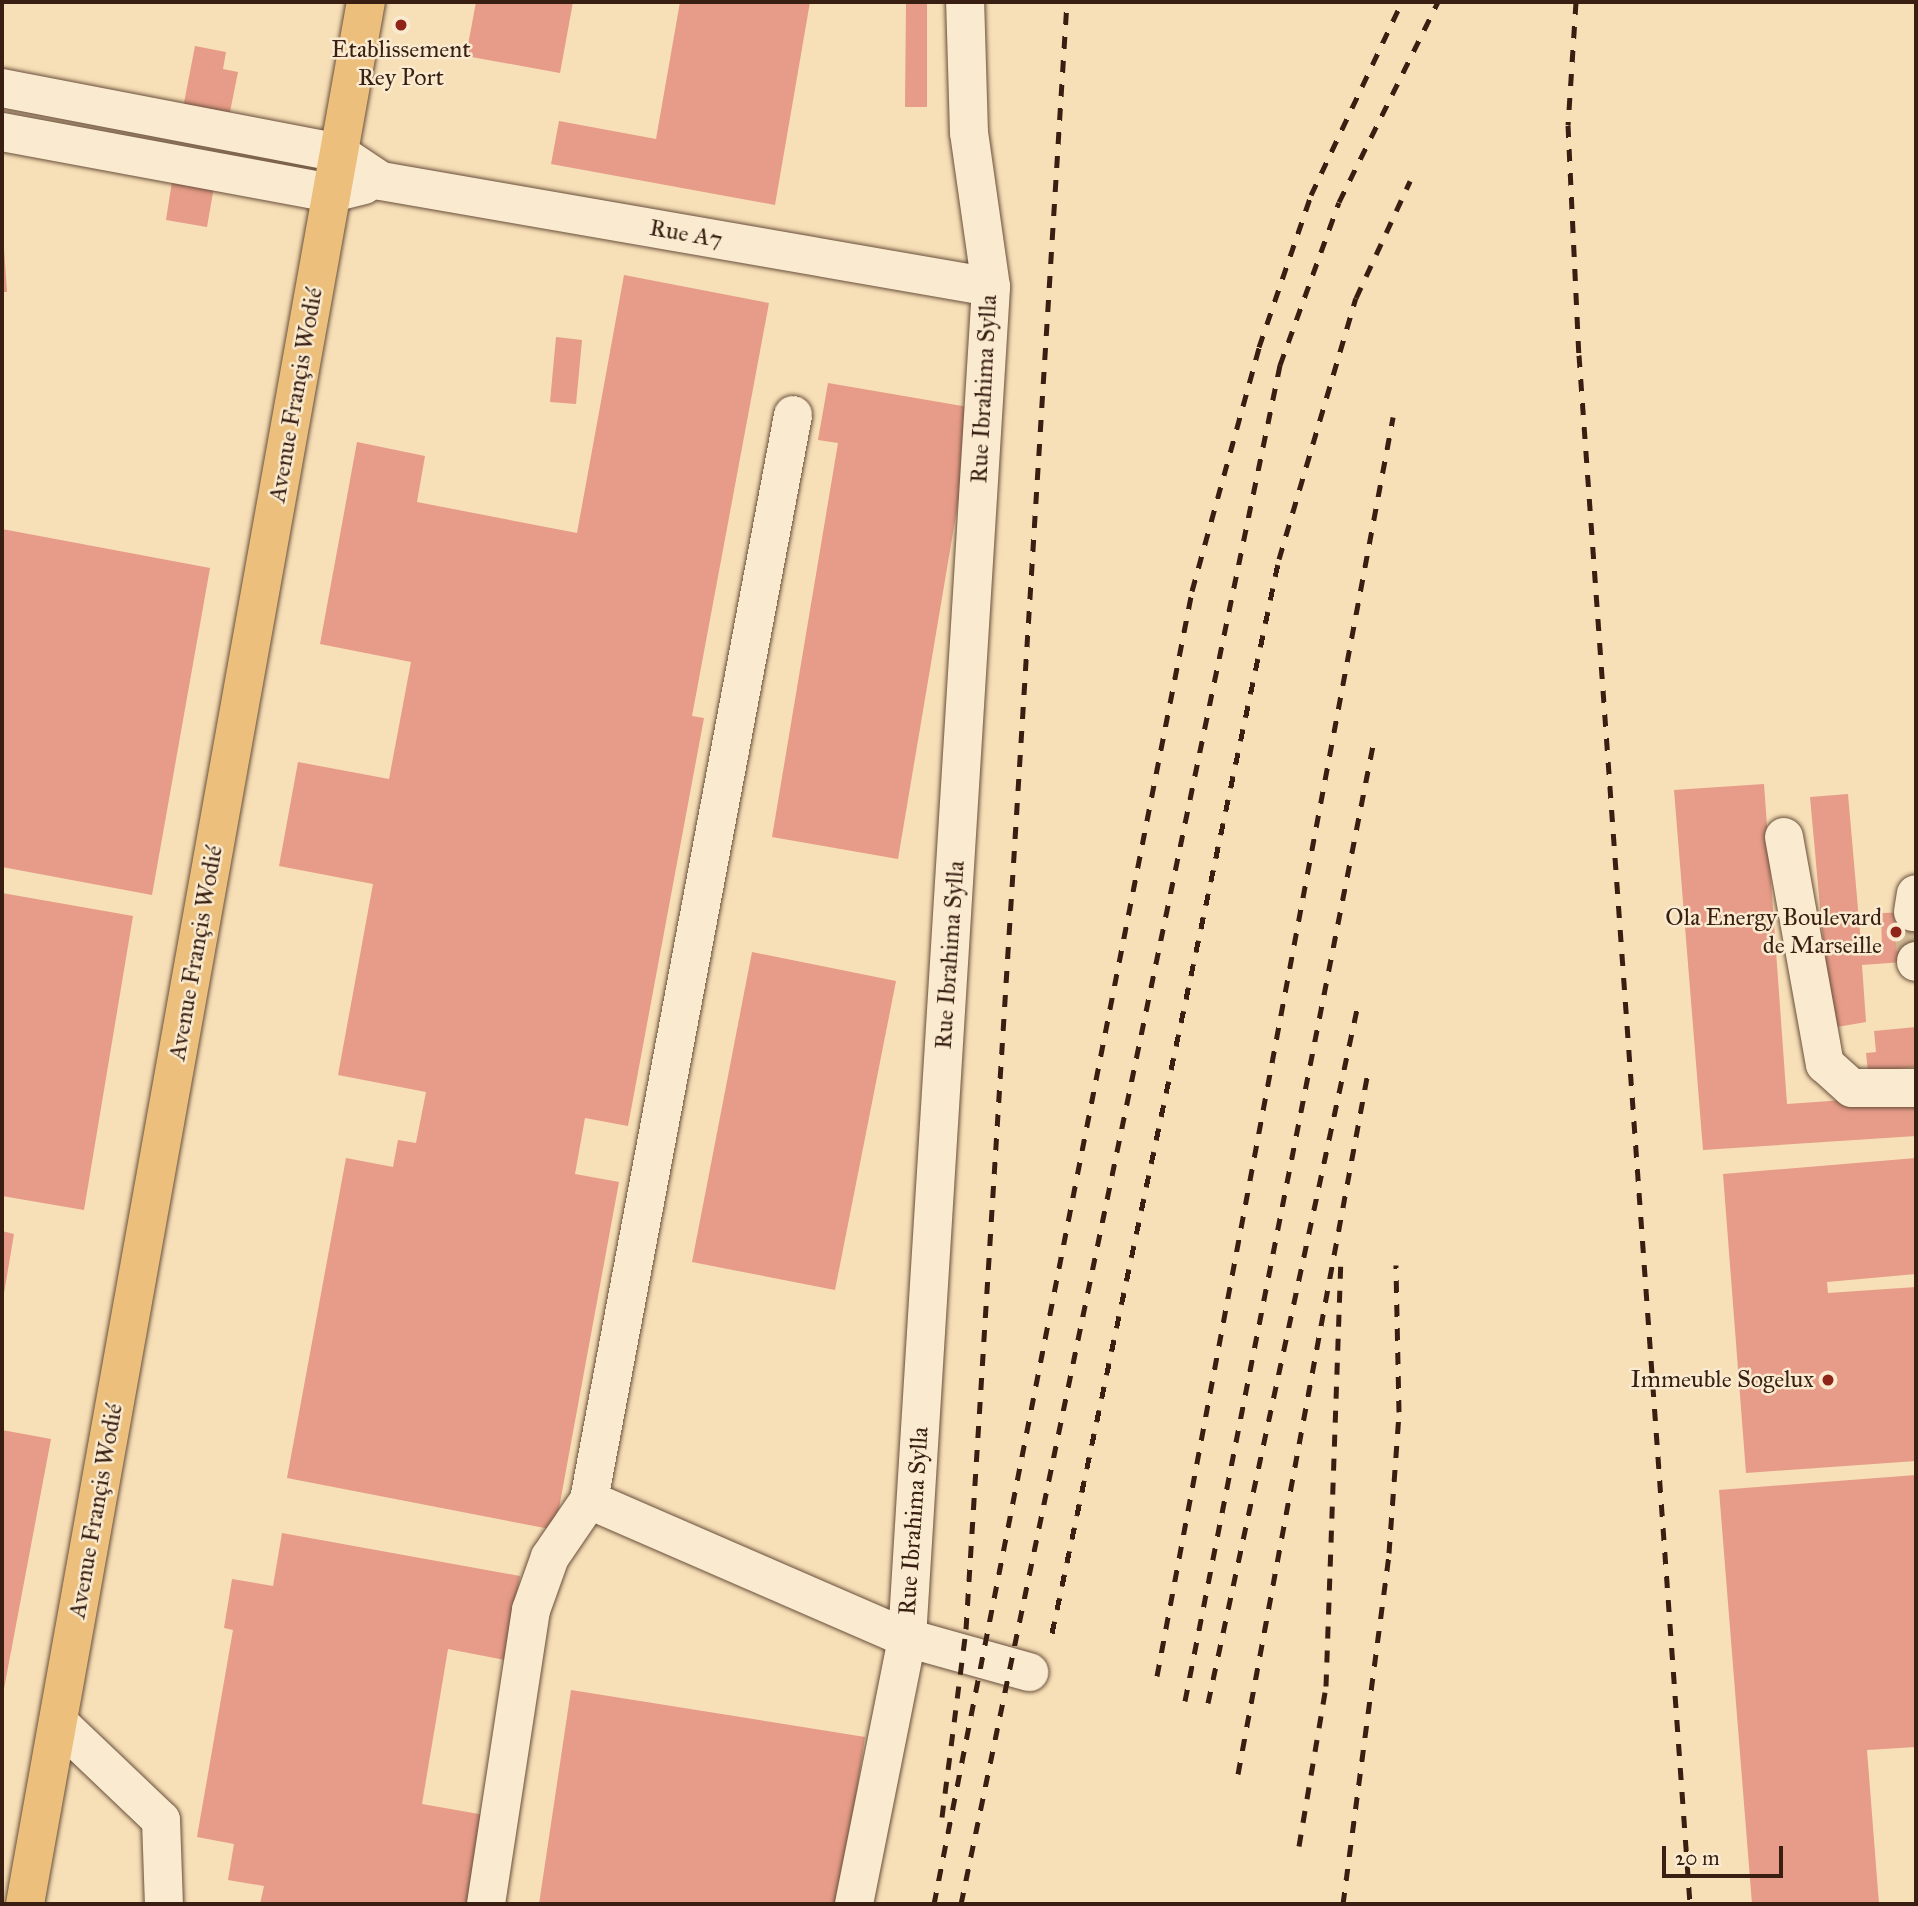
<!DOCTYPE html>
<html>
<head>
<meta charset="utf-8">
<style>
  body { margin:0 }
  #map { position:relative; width:1918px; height:1906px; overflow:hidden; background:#f7dfb7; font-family:"IM FELL Great Primer",serif }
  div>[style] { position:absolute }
  .building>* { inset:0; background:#e69c88 }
  .minor-tunnel>* { height:38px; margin-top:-19px; transform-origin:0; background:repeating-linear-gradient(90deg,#d1b996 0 38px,transparent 0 57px) }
  .roads { filter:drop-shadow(0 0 2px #684f3b) drop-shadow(0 0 2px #684f3b) }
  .minor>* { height:38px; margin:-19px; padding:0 19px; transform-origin:19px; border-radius:19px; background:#faead0 }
  .major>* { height:38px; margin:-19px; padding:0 19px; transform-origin:19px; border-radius:19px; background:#ecc07c }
  .rail>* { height:5px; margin-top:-2.5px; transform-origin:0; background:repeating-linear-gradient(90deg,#381f12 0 12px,transparent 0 24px) }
  .dots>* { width:19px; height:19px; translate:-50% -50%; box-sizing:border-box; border:4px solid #faead0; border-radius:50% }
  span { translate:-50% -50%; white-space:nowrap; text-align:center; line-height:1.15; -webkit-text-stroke:5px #faead0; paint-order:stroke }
  .poi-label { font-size:24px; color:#381f12 }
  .right { translate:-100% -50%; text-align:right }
  .street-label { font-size:24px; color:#381f12 }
  .frame { position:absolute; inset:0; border:4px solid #381f12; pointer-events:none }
  .scale { position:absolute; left:1662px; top:1846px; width:121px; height:32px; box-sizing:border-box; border:4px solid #381f12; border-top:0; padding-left:9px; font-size:21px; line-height:24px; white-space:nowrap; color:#381f12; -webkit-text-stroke:5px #faead0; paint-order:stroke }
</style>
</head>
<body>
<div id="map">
  <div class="building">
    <div style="clip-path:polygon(476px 2px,573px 2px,560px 73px,466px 56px)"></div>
    <div style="clip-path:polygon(680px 2px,810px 2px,775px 205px,551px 164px,559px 121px,656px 139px)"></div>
    <div style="clip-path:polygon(906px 3px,927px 4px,927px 107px,905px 107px)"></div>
    <div style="clip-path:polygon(195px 46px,226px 52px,223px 69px,238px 72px,229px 117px,183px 108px)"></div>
    <div style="clip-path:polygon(173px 175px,215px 181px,207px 227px,166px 220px)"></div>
    <div style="clip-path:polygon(2px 219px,7px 292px,2px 292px)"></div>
    <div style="clip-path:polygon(624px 275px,769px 303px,692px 716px,704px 718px,628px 1126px,585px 1118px,575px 1174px,619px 1182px,555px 1530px,287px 1478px,346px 1158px,393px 1167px,398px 1140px,416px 1143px,426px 1092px,338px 1075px,373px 884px,279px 866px,298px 762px,389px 779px,411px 662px,320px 644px,357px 442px,425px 456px,417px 502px,577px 533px)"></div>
    <div style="clip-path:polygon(556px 337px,582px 340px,576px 404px,550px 402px)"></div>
    <div style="clip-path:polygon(828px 383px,974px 408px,898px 859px,772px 837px,838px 443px,818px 440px)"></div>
    <div style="clip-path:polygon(2px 529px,210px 568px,152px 895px,2px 867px)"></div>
    <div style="clip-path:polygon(1764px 784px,1787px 1104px,1916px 1095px,1916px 1136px,1703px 1150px,1674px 790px)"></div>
    <div style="clip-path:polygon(1848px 794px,1862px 955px,1882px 949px,1881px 913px,1916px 912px,1916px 961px,1862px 965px,1866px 1022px,1831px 1028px,1810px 797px)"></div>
    <div style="clip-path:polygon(2px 893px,133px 916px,84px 1210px,2px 1196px)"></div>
    <div style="clip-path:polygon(752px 952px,896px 981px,835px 1290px,692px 1262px)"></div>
    <div style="clip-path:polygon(1916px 1027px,1916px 1067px,1868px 1072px,1866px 1053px,1876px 1052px,1874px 1031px)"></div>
    <div style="clip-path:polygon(1916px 1158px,1916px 1274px,1827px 1282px,1828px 1293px,1916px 1287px,1916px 1461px,1746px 1473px,1723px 1174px)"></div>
    <div style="clip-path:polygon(2px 1231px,14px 1234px,3px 1299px,2px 1299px)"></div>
    <div style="clip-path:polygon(2px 1430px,51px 1439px,3px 1694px,2px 1694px)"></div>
    <div style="clip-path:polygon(1916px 1475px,1916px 1747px,1867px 1750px,1879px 1904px,1752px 1904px,1719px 1490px)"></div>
    <div style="clip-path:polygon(282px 1533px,520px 1576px,505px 1660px,448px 1649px,422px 1804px,496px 1817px,481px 1904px,260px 1904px,264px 1886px,228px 1880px,234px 1844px,197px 1837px,233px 1630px,224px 1628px,232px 1579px,273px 1586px)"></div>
    <div style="clip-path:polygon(571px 1690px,865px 1737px,840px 1904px,539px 1904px)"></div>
  </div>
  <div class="minor-tunnel">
    <div style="left:1913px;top:912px;width:49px;rotate:86.5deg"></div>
  </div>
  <div class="roads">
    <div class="minor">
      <div style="left:2px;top:88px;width:343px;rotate:10.9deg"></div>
      <div style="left:339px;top:153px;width:50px;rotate:33.7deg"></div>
      <div style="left:381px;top:181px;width:619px;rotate:9.86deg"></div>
      <div style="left:2px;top:132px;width:336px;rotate:10.5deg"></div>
      <div style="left:332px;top:193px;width:33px;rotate:-14deg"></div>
      <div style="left:1784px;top:837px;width:231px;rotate:79.8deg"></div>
      <div style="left:1825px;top:1064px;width:36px;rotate:42deg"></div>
      <div style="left:1852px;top:1088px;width:64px"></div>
      <div style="left:1913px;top:912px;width:18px;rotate:-81deg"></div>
      <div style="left:1916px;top:961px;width:1px;rotate:90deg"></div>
      <div style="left:589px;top:1500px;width:347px;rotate:23.5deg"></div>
      <div style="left:907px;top:1638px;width:127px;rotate:15.6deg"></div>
      <div style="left:58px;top:1722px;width:142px;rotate:43.6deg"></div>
      <div style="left:161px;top:1820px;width:84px;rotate:88deg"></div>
      <div style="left:486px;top:1904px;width:297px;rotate:-81.3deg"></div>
      <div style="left:531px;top:1610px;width:56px;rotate:-70.3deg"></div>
      <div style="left:550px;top:1557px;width:69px;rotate:-55.6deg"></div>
      <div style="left:589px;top:1500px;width:1104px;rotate:-79.35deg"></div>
      <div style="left:854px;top:1904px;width:271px;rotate:-78.7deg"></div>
      <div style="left:907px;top:1638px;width:1354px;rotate:-86.44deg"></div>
      <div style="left:991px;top:287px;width:156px;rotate:-98.1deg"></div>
      <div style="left:969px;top:133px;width:131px;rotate:-91.7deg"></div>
    </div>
    <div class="major">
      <div style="left:25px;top:1904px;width:1932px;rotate:-79.84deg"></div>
    </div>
  </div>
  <div class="rail">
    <div style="left:1576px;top:2px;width:123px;rotate:93.7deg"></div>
    <div style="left:1568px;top:125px;width:230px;rotate:87.3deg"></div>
    <div style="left:1579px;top:355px;width:1553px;rotate:85.9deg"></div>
    <div style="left:1052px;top:1633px;width:1098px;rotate:-78.07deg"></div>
    <div style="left:1279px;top:559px;width:272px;rotate:-73.6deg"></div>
    <div style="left:1356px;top:298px;width:129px;rotate:-65.2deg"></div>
    <div style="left:1157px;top:1676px;width:1281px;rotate:-79.38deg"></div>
    <div style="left:1185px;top:1701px;width:974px;rotate:-78.87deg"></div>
    <div style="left:1208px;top:1703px;width:710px;rotate:-77.88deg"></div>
    <div style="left:1238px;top:1774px;width:709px;rotate:-79.51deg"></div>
    <div style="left:942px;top:1817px;width:190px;rotate:-82.7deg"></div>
    <div style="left:966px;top:1629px;width:1630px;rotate:-86.45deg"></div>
    <div style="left:1299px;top:1846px;width:162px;rotate:-80.4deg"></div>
    <div style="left:1326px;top:1686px;width:424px;rotate:-88deg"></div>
    <div style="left:934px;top:1904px;width:1338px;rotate:-78.88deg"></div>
    <div style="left:1192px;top:591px;width:253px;rotate:-74.6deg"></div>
    <div style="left:1259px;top:347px;width:161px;rotate:-71.1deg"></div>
    <div style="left:1311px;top:195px;width:213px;rotate:-64.8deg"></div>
    <div style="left:961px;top:1904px;width:1572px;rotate:-78.29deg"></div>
    <div style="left:1280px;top:365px;width:173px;rotate:-70.1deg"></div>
    <div style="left:1339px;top:202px;width:223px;rotate:-63.7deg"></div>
    <div style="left:1343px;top:1904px;width:354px;rotate:-82.5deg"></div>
    <div style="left:1389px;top:1553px;width:141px;rotate:-85.9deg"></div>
    <div style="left:1399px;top:1412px;width:147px;rotate:-91.2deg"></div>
  </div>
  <div class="dots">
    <div style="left:401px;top:25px;background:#8f2418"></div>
    <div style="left:1896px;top:932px;background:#8f2418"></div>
    <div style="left:1828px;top:1380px;background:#8f2418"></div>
  </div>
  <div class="poi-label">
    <span style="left:401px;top:64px">Etablissement<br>Rey Port</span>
    <span class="right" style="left:1882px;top:932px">Ola Energy Boulevard<br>de Marseille</span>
    <span class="right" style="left:1814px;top:1380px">Immeuble Sogelux</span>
  </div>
  <div class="street-label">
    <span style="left:686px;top:234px;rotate:10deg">Rue A7</span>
    <span style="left:984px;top:389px;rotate:-87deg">Rue Ibrahima Sylla</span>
    <span style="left:296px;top:395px;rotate:-80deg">Avenue Françis Wodié</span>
    <span style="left:196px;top:953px;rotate:-80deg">Avenue Françis Wodié</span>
    <span style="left:950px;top:955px;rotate:-86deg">Rue Ibrahima Sylla</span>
    <span style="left:96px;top:1511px;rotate:-80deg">Avenue Françis Wodié</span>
    <span style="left:914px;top:1521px;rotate:-86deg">Rue Ibrahima Sylla</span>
  </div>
  <div class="frame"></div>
  <div class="scale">20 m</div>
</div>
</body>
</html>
